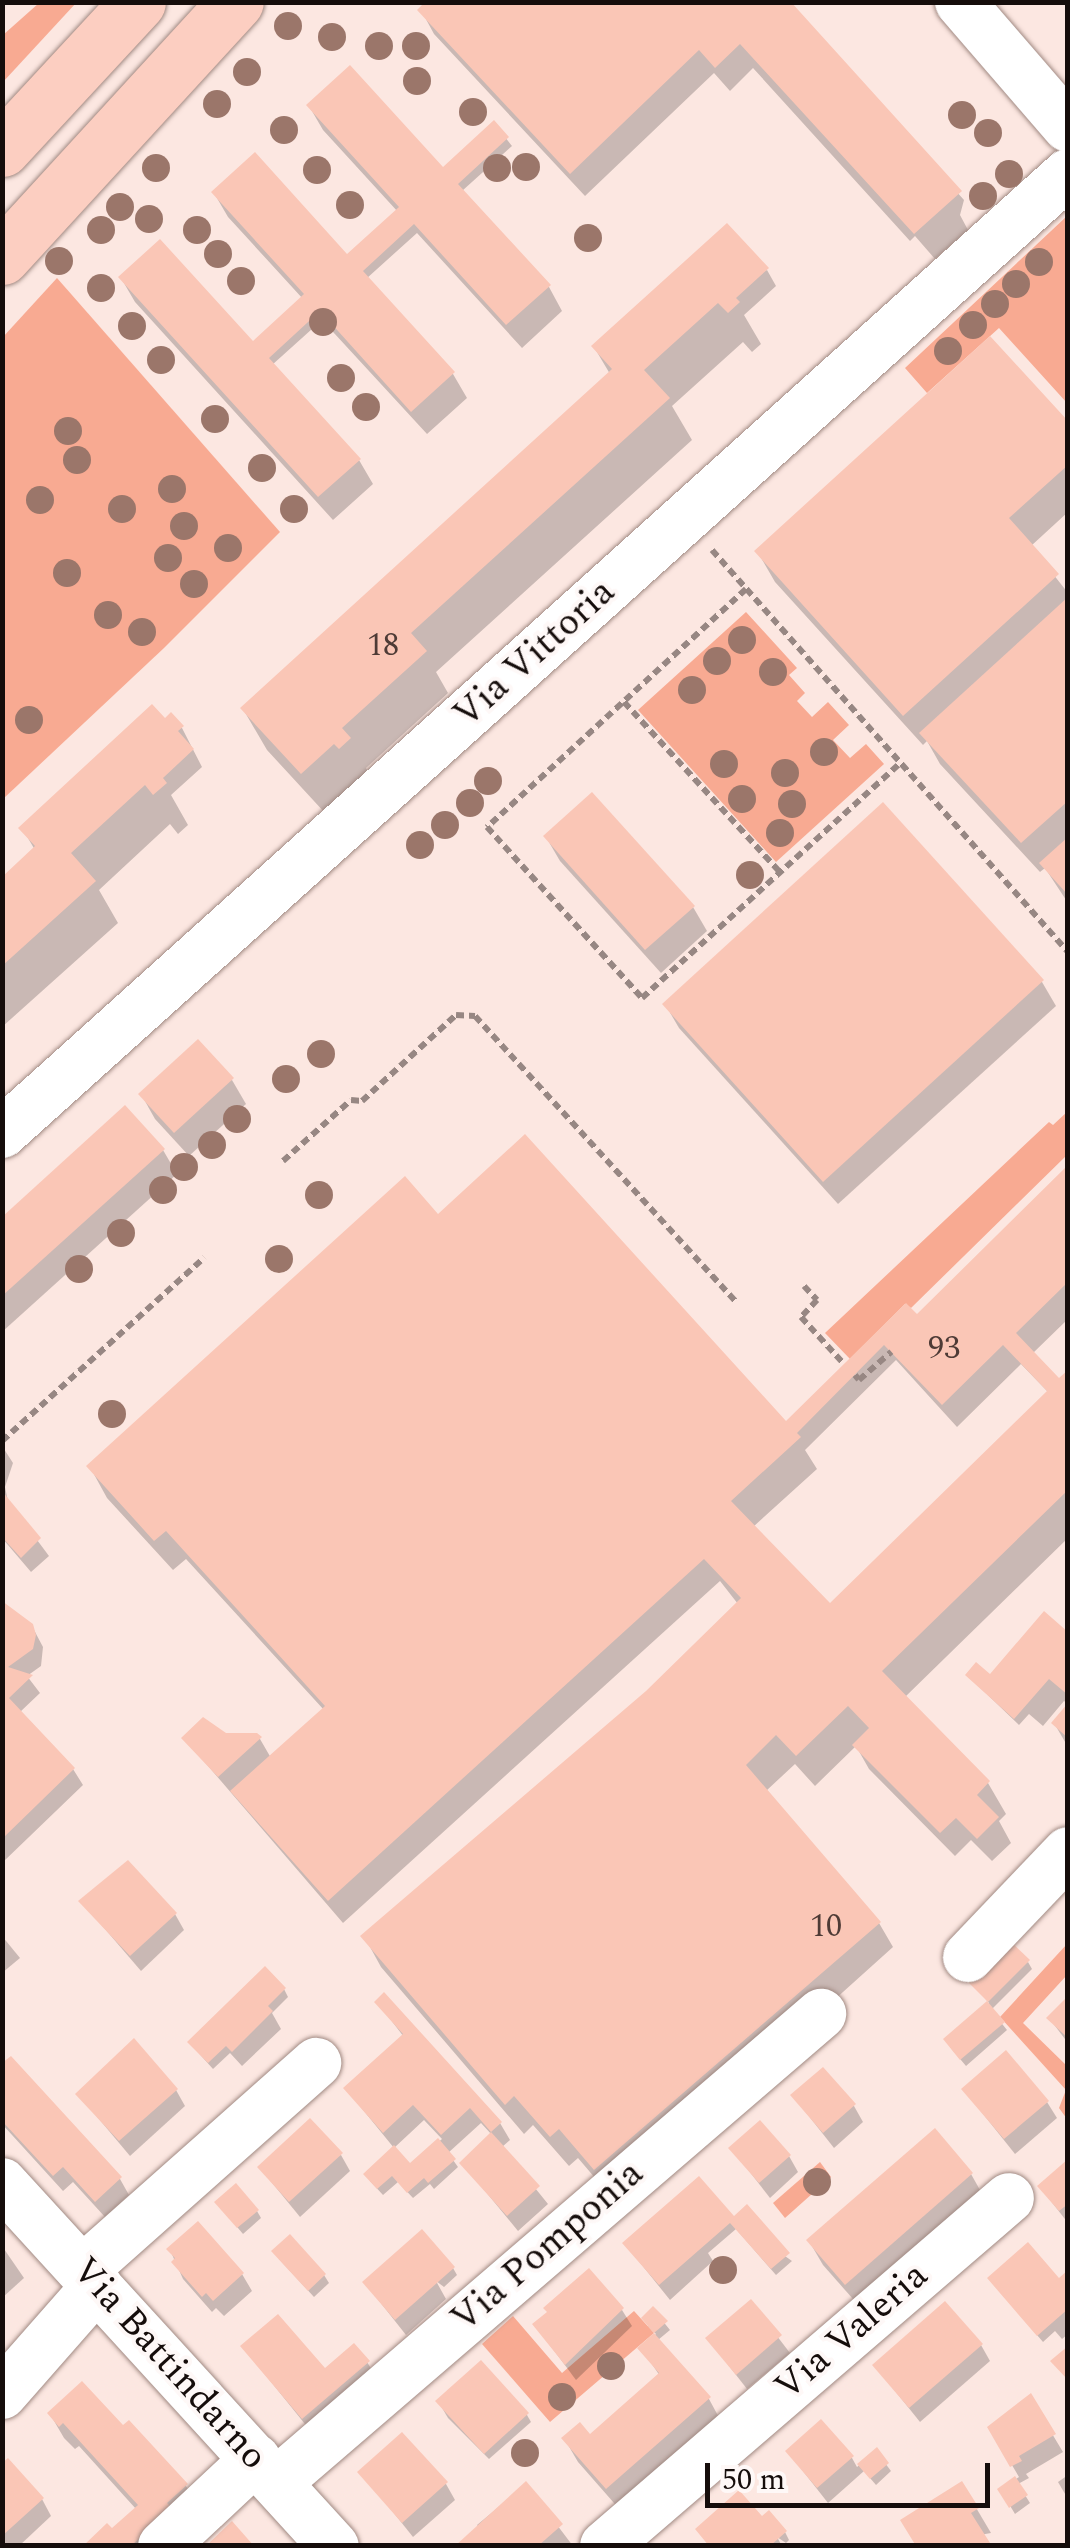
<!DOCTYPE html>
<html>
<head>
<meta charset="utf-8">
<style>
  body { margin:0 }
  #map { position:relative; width:1070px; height:2548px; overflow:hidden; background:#fce7e1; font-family:Spectral,serif }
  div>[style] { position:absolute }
  .green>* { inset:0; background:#f8aa92 }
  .shadow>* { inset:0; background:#0003 }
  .building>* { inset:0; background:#fac6b6 }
  .path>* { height:6px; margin-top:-3px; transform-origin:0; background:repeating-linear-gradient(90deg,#978783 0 8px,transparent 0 13px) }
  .roads { filter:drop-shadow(0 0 2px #a18a83) drop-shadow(0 0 2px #a18a83) }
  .minor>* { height:50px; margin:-25px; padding:0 25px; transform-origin:25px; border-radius:25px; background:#fff }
  .major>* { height:55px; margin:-27.5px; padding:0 27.5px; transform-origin:27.5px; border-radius:27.5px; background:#fccec1 }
  .trees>* { width:28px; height:28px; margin:-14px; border-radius:50%; background:#9b766a }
  span { translate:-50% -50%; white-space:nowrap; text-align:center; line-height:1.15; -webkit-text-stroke:8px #fef8f7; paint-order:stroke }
  .number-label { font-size:32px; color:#4e3b36 }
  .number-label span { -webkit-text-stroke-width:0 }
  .street-label { font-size:38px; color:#150d0b }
  .frame { position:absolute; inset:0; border:5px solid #150d0b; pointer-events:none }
  .scale { position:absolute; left:705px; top:2463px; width:285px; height:45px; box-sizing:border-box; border:5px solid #150d0b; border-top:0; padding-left:12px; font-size:30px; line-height:35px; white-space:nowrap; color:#150d0b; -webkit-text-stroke:8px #fef8f7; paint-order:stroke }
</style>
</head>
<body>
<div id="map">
  <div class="green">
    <div style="clip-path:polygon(39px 3px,76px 3px,3px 82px,3px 35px)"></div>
    <div style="clip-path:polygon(1067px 216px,1067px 403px,999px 328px,927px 393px,905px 368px)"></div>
    <div style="clip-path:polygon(57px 278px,280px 532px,164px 648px,3px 799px,3px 337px)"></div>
    <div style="clip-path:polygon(746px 612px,797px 668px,789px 675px,805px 693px,797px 701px,812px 717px,828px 702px,849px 725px,833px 740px,850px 758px,866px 744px,884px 764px,776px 862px,638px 710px)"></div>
    <div style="clip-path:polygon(1067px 1112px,1067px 1155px,911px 1308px,905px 1304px,850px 1359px,825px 1333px,1049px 1122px,1053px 1125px)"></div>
    <div style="clip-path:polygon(1067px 1944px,1067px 1975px,1023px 2023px,1067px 2066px,1067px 2119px,1059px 2108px,1066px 2090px,1000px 2017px)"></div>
    <div style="clip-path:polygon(820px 2162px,831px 2177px,785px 2218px,773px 2203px)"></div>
    <div style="clip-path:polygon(634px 2311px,654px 2333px,550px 2422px,482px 2344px,513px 2316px,562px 2373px)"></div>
  </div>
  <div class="shadow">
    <div style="clip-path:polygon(787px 2px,964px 200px,960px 215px,968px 230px,935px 259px,915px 236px,910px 241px,753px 68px,730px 91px,714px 73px,585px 196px,434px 34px,421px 10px)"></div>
    <div style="clip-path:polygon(309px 106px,449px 178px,494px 123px,512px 146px,462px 191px,549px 287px,562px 311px,522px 348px,417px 233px,366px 279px,453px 374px,467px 398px,427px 434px,322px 320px,272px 365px,359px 460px,373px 484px,333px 520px,135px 302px,121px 278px,253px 344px,303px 299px,228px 217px,214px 193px,354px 265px,398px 212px,323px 130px)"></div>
    <div style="clip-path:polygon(767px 270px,776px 286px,744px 315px,761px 344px,752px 352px,743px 342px,672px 406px,692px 440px,436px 672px,448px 693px,366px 768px,372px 780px,325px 813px,267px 750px,243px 709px,610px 374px,594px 347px)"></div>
    <div style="clip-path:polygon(1068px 425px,1068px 512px,1031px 546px,1068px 593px,1068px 903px,1045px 868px,1040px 872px,940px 764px,927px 741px,923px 745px,775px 582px,757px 551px)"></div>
    <div style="clip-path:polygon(165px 722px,182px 728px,202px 767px,171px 795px,188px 825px,178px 834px,170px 824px,99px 890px,118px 923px,2px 1027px,2px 880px,35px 850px,22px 828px)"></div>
    <div style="clip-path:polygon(883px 806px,1042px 982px,1056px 1006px,838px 1204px,679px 1028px,665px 1004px)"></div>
    <div style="clip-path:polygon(546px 837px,693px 907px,707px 931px,661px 973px,560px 861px)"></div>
    <div style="clip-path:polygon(232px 1080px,246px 1104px,189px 1156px,155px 1119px,141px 1094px)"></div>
    <div style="clip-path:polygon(163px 1150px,177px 1174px,2px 1332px,2px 1220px)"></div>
    <div style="clip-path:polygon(evenodd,1068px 1169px,1068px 1319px,1032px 1354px,1058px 1381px,1068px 1372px,1068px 1538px,904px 1698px,988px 1783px,1006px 1814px,999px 1821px,1011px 1843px,992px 1861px,971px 1840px,955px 1856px,869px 1769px,856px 1746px,815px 1786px,795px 1764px,766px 1791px,879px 1923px,893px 1947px,613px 2199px,578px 2158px,569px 2166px,533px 2125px,524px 2134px,381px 1967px,364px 1936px,648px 1693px,738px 1604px,720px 1581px,343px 1923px,184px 1738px,260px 1739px,271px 1758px,324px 1710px,186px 1559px,173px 1570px,107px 1498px,90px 1467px,438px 1218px,786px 1425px,916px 1317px,1068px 1169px,896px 1360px,957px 1427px,1021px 1364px,1048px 1392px,830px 1606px,753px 1527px,817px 1469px,805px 1450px,896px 1360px)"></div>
    <div style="clip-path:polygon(4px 1449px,13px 1463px,5px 1487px,8px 1501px,49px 1556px,31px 1572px,2px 1538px)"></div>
    <div style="clip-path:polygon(2px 1603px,34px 1630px,43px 1647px,41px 1666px,27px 1676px,40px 1693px,19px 1713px,73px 1769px,83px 1785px,2px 1863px)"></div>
    <div style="clip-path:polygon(1068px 1635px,1068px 1704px,1064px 1701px,1043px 1726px,1029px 1714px,1019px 1725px,968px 1676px,1001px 1685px)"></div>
    <div style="clip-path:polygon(1068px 1707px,1068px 1747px,1054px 1723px)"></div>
    <div style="clip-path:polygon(81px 1901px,175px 1914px,184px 1930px,141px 1971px)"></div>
    <div style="clip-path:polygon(2px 1936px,20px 1958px,2px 1973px)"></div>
    <div style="clip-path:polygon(1028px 1962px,1032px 1969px,991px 2010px,1007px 2030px,966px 2066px,950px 2047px,989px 2003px,972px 1983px)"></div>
    <div style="clip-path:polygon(284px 1989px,288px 1997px,272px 2013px,281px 2029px,242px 2066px,230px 2053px,213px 2069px,195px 2049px)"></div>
    <div style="clip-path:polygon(1068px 2000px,1068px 2043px,1049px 2018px)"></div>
    <div style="clip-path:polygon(377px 2002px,500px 2123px,510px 2140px,502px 2147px,548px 2204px,518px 2231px,462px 2163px,492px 2135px,481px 2123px,448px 2153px,458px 2167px,434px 2189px,430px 2184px,413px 2198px,398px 2182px,383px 2195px,370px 2181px,410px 2166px,442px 2139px,424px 2120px,394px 2148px,346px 2089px,404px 2037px)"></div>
    <div style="clip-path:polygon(2px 2067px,120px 2179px,129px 2195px,105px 2217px,73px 2182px,63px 2191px,2px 2124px)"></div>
    <div style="clip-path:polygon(176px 2090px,185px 2106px,130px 2156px,78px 2094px)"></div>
    <div style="clip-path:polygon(964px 2090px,1047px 2102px,1057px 2118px,1015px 2154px)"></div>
    <div style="clip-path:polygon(793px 2096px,854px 2106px,863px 2122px,834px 2148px)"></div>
    <div style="clip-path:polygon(732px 2149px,789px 2156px,798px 2172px,770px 2198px)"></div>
    <div style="clip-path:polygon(341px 2155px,350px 2171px,300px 2217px,260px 2168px)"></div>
    <div style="clip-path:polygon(1068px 2163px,1068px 2223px,1040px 2187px)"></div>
    <div style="clip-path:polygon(971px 2174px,985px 2199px,860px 2307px,823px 2265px,809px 2241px)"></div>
    <div style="clip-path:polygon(222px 2209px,257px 2211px,261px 2218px,243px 2234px)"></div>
    <div style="clip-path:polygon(733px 2219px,792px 2261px,776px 2275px,736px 2229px,708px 2253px,713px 2261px,670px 2300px,625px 2244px)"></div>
    <div style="clip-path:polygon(2px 2246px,24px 2278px,2px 2298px)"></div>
    <div style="clip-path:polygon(170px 2250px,242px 2274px,252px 2291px,224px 2316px,216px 2308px,212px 2312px,183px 2279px)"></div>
    <div style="clip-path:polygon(279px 2259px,324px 2275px,329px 2283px,314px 2297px)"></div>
    <div style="clip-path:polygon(453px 2268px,457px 2275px,444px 2287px,436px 2281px,446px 2299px,406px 2335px,365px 2283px)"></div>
    <div style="clip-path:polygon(1068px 2274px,1068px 2334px,1062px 2339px,1055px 2331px,1043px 2342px,995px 2286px,1059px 2281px)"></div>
    <div style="clip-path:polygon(751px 2302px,790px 2353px,747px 2389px,708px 2339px)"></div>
    <div style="clip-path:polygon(653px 2309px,670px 2330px,658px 2340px,709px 2399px,722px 2423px,621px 2511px,578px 2462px,564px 2438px,590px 2437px,660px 2376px,641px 2348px,656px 2334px,648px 2326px)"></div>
    <div style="clip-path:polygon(622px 2310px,632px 2326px,576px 2380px,535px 2325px)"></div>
    <div style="clip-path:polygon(981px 2345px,990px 2361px,920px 2422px,875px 2366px)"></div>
    <div style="clip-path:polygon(243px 2347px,331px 2380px,367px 2362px,372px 2370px,313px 2434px)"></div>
    <div style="clip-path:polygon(1030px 2397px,1063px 2452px,1026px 2474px,1029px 2478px,1018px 2484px,1030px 2503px,1015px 2514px,1000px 2489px,1019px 2477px,990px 2428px)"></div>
    <div style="clip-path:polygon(438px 2401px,527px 2415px,531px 2422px,489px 2459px,448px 2418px)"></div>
    <div style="clip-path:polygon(50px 2414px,123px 2429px,129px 2423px,186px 2486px,200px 2510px,170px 2546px,86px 2546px,112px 2532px,136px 2509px,79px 2446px,75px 2449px,64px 2438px)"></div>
    <div style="clip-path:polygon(876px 2451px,891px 2471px,876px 2485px,864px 2471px,828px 2503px,788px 2452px,852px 2458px,857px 2467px)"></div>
    <div style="clip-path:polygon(2px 2466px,42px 2499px,51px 2516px,19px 2546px,2px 2546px)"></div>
    <div style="clip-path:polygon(361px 2472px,446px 2484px,455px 2500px,413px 2537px)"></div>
    <div style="clip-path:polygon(1068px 2475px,1068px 2499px,1058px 2482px)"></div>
    <div style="clip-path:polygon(526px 2484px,573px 2546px,459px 2546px,479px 2528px,477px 2525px)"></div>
    <div style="clip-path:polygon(962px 2484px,991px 2533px,918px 2546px)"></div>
    <div style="clip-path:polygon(768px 2527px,785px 2532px,789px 2540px,786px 2543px,777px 2537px,782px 2546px,710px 2546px)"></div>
  </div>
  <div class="building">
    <div style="clip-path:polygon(425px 2px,791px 2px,962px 191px,914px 234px,740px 44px,715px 68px,699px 50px,570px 174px,417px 10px)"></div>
    <div style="clip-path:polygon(350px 65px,443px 167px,494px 120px,509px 137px,458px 184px,551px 285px,506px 325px,414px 224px,363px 271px,455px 372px,411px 412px,320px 311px,269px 358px,361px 459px,318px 497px,118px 277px,160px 239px,253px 341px,304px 294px,211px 192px,255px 152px,347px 254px,399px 207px,306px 105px)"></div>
    <div style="clip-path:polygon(727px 223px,769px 268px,736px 298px,740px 302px,728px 313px,718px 303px,644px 370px,670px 398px,411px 633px,427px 651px,342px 728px,351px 738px,339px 749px,334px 744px,301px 774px,240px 708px,612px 369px,591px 346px)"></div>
    <div style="clip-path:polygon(990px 336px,1068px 421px,1068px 465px,1009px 518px,1059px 574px,903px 716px,754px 551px)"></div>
    <div style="clip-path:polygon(1068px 597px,1068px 801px,1021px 843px,919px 733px)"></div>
    <div style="clip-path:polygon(152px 704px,165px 718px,171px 712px,184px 726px,178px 731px,194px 749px,163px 778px,167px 783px,153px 795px,145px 785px,71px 853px,96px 881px,2px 966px,2px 877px,35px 846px,18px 828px)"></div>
    <div style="clip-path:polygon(592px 792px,695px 906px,645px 950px,543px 836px)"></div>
    <div style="clip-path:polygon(883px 802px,1044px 980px,823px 1182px,662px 1004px)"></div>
    <div style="clip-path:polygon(1068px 837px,1068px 895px,1039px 863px)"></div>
    <div style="clip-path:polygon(198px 1039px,234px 1078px,174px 1133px,138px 1094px)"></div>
    <div style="clip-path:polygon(125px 1105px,165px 1149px,2px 1296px,2px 1217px)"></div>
    <div style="clip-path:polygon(evenodd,525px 1134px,786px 1421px,906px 1303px,917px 1314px,1068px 1165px,1068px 1282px,1016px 1333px,1059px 1378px,1068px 1370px,1068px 1490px,882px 1671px,990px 1781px,977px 1795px,999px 1817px,977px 1839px,956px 1818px,940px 1833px,852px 1745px,869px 1728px,848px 1706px,796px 1756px,776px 1735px,746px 1765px,881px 1922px,594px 2170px,559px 2129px,550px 2137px,514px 2096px,505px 2105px,360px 1936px,646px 1691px,741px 1598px,704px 1559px,328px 1901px,230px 1791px,325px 1706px,166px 1531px,154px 1541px,86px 1466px,405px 1176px,438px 1214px,525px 1134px,884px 1345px,942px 1405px,1003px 1345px,1047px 1391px,830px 1603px,731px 1501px,801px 1437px,797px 1433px,884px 1345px)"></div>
    <div style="clip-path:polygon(2px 1491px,41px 1538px,21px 1558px,2px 1537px)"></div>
    <div style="clip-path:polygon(2px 1601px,33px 1624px,36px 1635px,33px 1649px,8px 1667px,33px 1675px,9px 1698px,75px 1768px,2px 1839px)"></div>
    <div style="clip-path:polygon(1044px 1611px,1068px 1632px,1068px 1695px,1049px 1679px,1014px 1719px,965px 1675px,976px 1662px,990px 1674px)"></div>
    <div style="clip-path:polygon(1068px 1703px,1068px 1738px,1051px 1723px)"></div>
    <div style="clip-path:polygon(203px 1717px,226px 1733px,257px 1733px,262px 1737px,218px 1777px,181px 1738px)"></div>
    <div style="clip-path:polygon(128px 1860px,177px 1913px,130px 1956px,78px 1901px)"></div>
    <div style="clip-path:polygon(1010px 1941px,1030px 1960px,988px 2002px,969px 1983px)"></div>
    <div style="clip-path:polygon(265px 1966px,286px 1988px,268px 2006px,273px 2011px,232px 2052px,226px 2046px,208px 2063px,187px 2042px)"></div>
    <div style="clip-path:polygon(384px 1992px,502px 2122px,491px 2132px,470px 2108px,441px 2135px,413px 2105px,383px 2133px,343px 2088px,403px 2034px,374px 2002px)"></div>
    <div style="clip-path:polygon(1068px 1996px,1068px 2038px,1046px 2018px)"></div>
    <div style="clip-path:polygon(987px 2001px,1005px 2022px,960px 2060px,943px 2039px)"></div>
    <div style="clip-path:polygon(134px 2038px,178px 2089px,119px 2141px,75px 2094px)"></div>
    <div style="clip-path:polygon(1006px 2050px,1049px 2101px,1004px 2139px,961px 2089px)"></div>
    <div style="clip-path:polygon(11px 2056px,122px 2177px,95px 2202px,63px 2167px,53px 2176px,2px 2121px,2px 2063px)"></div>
    <div style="clip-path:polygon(823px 2067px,856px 2104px,823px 2133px,790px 2095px)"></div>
    <div style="clip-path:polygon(310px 2118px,343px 2153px,289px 2202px,257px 2167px)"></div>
    <div style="clip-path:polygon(760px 2120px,791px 2155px,759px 2183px,728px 2148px)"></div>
    <div style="clip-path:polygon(935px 2128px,973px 2173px,845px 2285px,806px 2240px)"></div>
    <div style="clip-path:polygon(491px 2132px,540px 2186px,507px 2216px,459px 2163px)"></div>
    <div style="clip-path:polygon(438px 2138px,456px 2159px,428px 2183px,424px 2178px,407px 2193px,392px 2176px,377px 2189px,363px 2174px,394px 2145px,410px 2163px)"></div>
    <div style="clip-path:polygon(1068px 2159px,1068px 2204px,1059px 2211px,1037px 2186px)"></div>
    <div style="clip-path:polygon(699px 2176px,734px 2216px,747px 2204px,790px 2253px,771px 2269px,730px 2223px,659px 2285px,622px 2243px)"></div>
    <div style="clip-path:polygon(236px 2183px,259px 2210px,237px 2228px,214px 2202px)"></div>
    <div style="clip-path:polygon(198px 2221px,244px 2273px,213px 2301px,206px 2293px,202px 2297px,171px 2262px,175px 2258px,166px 2249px)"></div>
    <div style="clip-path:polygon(422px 2229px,455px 2267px,395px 2320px,362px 2282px)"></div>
    <div style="clip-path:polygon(290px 2234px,326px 2274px,308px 2291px,271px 2251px)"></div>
    <div style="clip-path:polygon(1028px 2242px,1059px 2278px,1068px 2270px,1068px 2309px,1037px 2336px,987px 2278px)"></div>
    <div style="clip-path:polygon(589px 2268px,624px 2308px,565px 2365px,532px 2324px,547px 2312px,543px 2308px)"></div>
    <div style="clip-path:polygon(751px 2299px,782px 2335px,736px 2375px,705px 2338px)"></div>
    <div style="clip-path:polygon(945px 2301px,983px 2344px,909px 2408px,872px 2365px)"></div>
    <div style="clip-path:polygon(653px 2306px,668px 2321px,654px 2333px,641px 2318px)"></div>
    <div style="clip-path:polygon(278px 2314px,325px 2368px,354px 2343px,370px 2361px,302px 2419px,240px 2346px)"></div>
    <div style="clip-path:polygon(654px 2333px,711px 2397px,606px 2489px,561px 2438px,580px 2422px,590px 2434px,659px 2373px,637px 2348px)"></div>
    <div style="clip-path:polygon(1068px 2346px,1068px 2380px,1050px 2361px)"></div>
    <div style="clip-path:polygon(481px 2360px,529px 2413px,484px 2454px,435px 2401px)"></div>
    <div style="clip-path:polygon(82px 2381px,123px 2425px,129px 2420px,188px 2484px,167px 2503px,172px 2508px,131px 2546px,83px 2546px,107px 2523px,112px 2528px,138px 2505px,63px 2423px,59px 2427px,47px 2413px)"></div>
    <div style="clip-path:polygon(1031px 2393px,1056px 2434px,1019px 2456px,1022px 2461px,1010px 2467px,987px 2427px)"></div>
    <div style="clip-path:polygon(821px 2419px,854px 2456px,817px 2488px,785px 2451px)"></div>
    <div style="clip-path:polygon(402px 2432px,448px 2482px,402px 2523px,357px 2472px)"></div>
    <div style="clip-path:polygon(877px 2447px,889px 2463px,870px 2479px,857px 2464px)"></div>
    <div style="clip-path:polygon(8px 2458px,44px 2498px,2px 2536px,2px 2463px)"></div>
    <div style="clip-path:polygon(1015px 2476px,1028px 2495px,1009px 2508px,997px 2489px)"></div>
    <div style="clip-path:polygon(526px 2481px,563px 2524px,538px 2546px,455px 2546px)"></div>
    <div style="clip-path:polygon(962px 2481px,979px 2508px,971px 2513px,992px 2546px,916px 2546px,900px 2520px)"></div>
    <div style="clip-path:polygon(739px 2490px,762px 2516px,769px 2510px,787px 2531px,770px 2546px,709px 2546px,695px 2529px)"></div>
    <div style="clip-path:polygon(232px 2521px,254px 2546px,206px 2546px)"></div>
  </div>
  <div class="path">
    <div style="left:712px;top:550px;width:537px;rotate:48.47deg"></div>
    <div style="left:746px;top:589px;width:352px;rotate:137.4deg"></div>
    <div style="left:487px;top:827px;width:231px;rotate:47.8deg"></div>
    <div style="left:642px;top:998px;width:350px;rotate:-42.3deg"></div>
    <div style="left:624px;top:702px;width:231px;rotate:47.5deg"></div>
    <div style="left:283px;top:1161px;width:91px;rotate:-41.9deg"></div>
    <div style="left:351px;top:1100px;width:11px;rotate:5deg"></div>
    <div style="left:362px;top:1101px;width:127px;rotate:-42.5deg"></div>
    <div style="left:456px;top:1015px;width:19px;rotate:3deg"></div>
    <div style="left:475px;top:1016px;width:387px;rotate:47.6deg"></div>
    <div style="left:804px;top:1286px;width:19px;rotate:47deg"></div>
    <div style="left:817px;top:1300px;width:23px;rotate:133deg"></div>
    <div style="left:801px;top:1317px;width:64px;rotate:47.5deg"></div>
    <div style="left:855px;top:1375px;width:6px;rotate:51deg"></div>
    <div style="left:859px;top:1380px;width:43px;rotate:-41.2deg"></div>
    <div style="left:2px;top:1441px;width:273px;rotate:-42.2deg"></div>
  </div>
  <div class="roads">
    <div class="minor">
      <div style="left:960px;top:2px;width:165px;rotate:49.2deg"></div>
      <div style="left:2px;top:1133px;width:1434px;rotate:-41.98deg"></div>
      <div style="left:968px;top:1957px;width:145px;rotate:-46.4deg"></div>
      <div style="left:2px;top:2183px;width:492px;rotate:47.6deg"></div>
      <div style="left:83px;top:2270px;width:312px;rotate:-41.6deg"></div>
      <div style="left:2px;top:2394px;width:144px;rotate:-48.7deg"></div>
      <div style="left:277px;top:2482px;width:718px;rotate:-40.71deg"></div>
      <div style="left:163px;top:2546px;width:127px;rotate:-43.1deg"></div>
      <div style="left:605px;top:2546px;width:533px;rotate:-40.74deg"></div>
    </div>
    <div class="major">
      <div style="left:2px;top:149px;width:200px;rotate:-47.2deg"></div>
      <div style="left:2px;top:257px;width:346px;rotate:-47.5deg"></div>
    </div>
  </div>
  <div class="trees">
    <div style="left:288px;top:26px"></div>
    <div style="left:332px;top:37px"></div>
    <div style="left:379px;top:46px"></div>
    <div style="left:416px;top:46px"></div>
    <div style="left:247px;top:72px"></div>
    <div style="left:417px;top:81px"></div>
    <div style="left:217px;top:104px"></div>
    <div style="left:473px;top:112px"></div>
    <div style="left:962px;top:115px"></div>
    <div style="left:284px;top:130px"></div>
    <div style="left:988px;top:133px"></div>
    <div style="left:526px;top:167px"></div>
    <div style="left:156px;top:168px"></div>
    <div style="left:497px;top:168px"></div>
    <div style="left:317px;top:170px"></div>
    <div style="left:1009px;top:174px"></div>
    <div style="left:983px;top:196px"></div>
    <div style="left:350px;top:205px"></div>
    <div style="left:120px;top:207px"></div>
    <div style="left:149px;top:219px"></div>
    <div style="left:101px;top:230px"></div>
    <div style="left:197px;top:230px"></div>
    <div style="left:588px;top:238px"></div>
    <div style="left:218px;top:254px"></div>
    <div style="left:59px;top:261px"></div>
    <div style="left:1039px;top:262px"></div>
    <div style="left:241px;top:281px"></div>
    <div style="left:1016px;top:284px"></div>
    <div style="left:101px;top:288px"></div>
    <div style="left:995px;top:304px"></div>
    <div style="left:323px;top:322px"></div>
    <div style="left:973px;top:325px"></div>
    <div style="left:132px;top:326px"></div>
    <div style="left:948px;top:351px"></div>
    <div style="left:161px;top:360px"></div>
    <div style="left:341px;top:378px"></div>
    <div style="left:366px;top:407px"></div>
    <div style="left:215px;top:419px"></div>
    <div style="left:68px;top:431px"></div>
    <div style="left:77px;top:460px"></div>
    <div style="left:262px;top:468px"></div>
    <div style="left:172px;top:489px"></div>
    <div style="left:40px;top:500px"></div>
    <div style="left:122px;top:509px"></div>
    <div style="left:294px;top:509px"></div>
    <div style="left:184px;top:526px"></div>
    <div style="left:228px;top:548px"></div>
    <div style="left:168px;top:558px"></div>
    <div style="left:67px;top:573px"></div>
    <div style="left:194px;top:584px"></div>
    <div style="left:108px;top:615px"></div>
    <div style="left:142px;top:632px"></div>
    <div style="left:742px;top:640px"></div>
    <div style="left:717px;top:661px"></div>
    <div style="left:773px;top:672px"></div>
    <div style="left:692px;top:690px"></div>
    <div style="left:29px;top:720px"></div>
    <div style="left:824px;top:752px"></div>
    <div style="left:724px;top:764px"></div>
    <div style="left:785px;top:773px"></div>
    <div style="left:488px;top:781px"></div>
    <div style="left:742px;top:799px"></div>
    <div style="left:470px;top:803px"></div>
    <div style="left:792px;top:804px"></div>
    <div style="left:445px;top:825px"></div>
    <div style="left:780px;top:833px"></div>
    <div style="left:420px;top:845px"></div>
    <div style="left:750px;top:875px"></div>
    <div style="left:321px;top:1054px"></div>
    <div style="left:286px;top:1079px"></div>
    <div style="left:237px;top:1119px"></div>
    <div style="left:212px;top:1145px"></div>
    <div style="left:184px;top:1167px"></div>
    <div style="left:163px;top:1190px"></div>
    <div style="left:319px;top:1195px"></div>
    <div style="left:121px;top:1233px"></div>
    <div style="left:279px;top:1259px"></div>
    <div style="left:79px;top:1269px"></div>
    <div style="left:112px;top:1414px"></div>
    <div style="left:817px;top:2182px"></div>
    <div style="left:723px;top:2270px"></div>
    <div style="left:611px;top:2366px"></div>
    <div style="left:562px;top:2397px"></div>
    <div style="left:525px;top:2453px"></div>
  </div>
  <div class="number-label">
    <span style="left:383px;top:646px">18</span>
    <span style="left:944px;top:1349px">93</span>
    <span style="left:826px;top:1927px">10</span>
  </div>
  <div class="street-label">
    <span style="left:535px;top:654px;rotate:-42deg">Via Vittoria</span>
    <span style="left:548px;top:2247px;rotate:-41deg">Via Pomponia</span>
    <span style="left:852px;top:2332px;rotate:-41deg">Via Valeria</span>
    <span style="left:169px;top:2364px;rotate:48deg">Via Battindarno</span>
  </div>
  <div class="frame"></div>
  <div class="scale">50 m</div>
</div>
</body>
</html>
